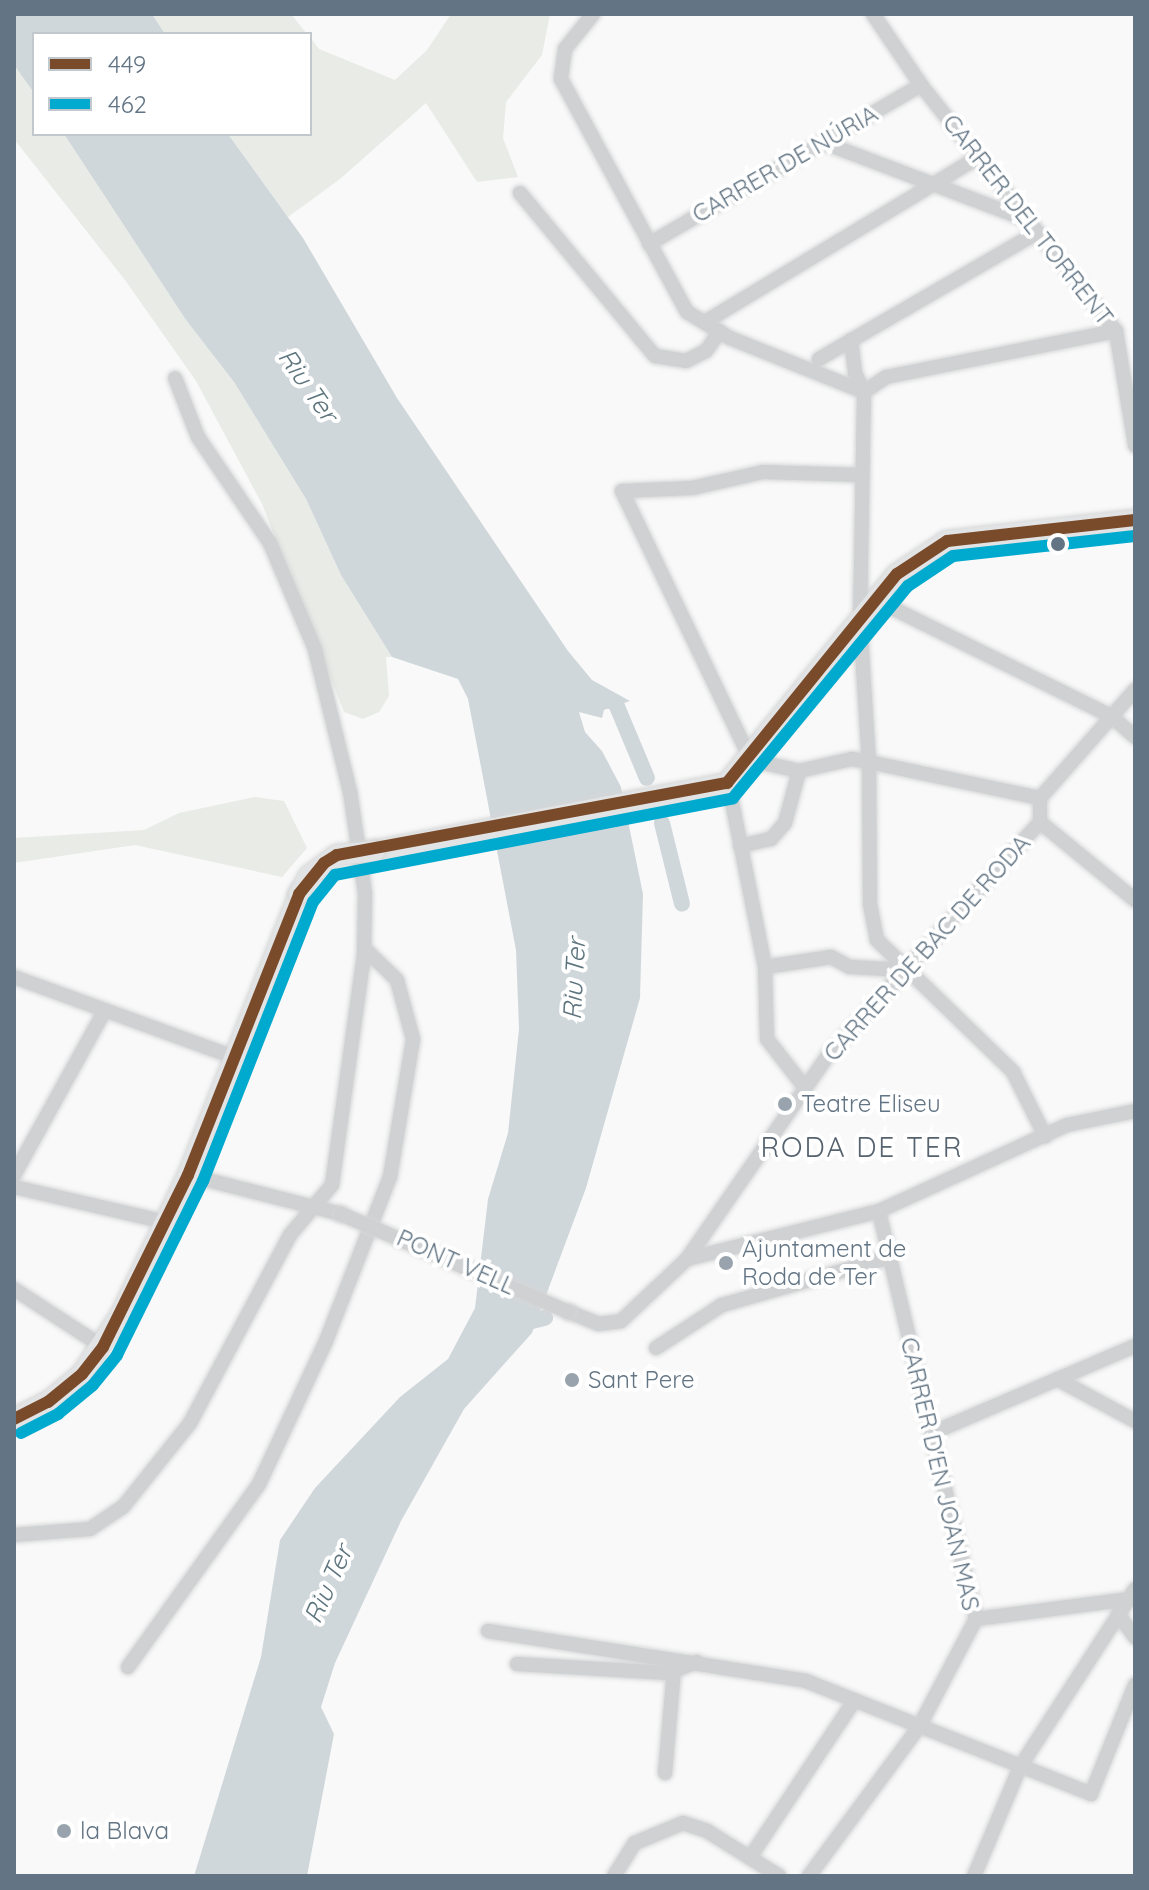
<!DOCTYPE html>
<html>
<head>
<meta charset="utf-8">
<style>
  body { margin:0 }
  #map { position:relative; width:1149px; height:1890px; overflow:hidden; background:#f9f9f9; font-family:Quicksand,sans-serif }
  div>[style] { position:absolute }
  .green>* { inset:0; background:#e8ebe6 }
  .water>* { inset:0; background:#d0d7db }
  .canal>* { height:16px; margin:-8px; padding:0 8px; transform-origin:8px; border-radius:8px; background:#d0d7db }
  .roads { filter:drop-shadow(0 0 2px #d5d6d7) drop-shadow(0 0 2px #d5d6d7) }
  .street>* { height:14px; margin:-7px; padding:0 7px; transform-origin:7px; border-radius:7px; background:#cfd1d2 }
  .secondary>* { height:20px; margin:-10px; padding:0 10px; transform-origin:10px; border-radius:10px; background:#e2e3e4 }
  .bridges { filter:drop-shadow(0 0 2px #d5d6d7) drop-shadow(0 0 2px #d5d6d7) }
  .street-bridge>* { height:14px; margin:-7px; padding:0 7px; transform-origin:7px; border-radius:7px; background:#cfd1d2 }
  .secondary-bridge>* { height:20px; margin:-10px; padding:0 10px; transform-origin:10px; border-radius:10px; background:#e2e3e4 }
  .bus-1>* { height:12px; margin:-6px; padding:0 6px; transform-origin:6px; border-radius:6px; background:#7a4b2a }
  .bus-2>* { height:12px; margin:-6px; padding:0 6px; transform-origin:6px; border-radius:6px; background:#00a9ce }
  .dots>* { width:22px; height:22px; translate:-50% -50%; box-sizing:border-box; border:4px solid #fff; border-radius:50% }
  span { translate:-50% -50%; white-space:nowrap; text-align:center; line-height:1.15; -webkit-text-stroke:8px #fff; paint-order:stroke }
  .street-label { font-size:24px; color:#637584 }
  .poi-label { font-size:24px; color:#637584 }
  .left { translate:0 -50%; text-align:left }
  .water-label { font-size:26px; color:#5e757e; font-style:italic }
  .quarter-label { font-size:28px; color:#56636f; letter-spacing:2px }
  .frame { position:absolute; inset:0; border:16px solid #637584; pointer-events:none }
  .legend { position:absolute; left:32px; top:32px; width:280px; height:104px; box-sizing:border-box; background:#fff; border:2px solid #c1c8ce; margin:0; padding:10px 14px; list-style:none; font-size:24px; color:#637584 }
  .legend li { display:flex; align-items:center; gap:16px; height:40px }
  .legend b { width:40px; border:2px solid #c1c8ce }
</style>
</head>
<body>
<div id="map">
  <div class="green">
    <div style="clip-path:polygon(152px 14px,291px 14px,307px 34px,165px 34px)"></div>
    <div style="clip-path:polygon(451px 14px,550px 14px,542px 55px,506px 102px,503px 138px,518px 177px,477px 182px,426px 103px,340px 179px,288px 217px,228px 134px,310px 134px,310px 37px,319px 49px,395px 80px,427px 50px)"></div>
    <div style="clip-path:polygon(14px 65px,34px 93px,34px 134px,64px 134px,186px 320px,234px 382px,306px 499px,341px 575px,392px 657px,386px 657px,389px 696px,379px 712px,363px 719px,344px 712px,262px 504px,196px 381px,125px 280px,14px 139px)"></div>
    <div style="clip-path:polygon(255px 797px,284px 801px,307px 848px,282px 877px,135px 845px,14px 863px,14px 838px,144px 830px,179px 813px)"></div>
  </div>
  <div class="water">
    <div style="clip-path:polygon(14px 14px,152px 14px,165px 34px,34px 34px,34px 93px,14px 65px)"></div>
    <div style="clip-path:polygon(64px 134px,228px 134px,303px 238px,397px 398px,568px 651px,592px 680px,630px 701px,604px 710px,602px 718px,579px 712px,585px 732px,602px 751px,621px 787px,643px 894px,640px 998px,586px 1188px,532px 1333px,464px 1409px,401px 1521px,335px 1663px,321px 1707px,334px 1734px,307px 1876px,194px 1876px,261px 1657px,280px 1540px,315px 1488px,400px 1397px,448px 1359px,475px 1308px,488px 1199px,508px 1133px,519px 1029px,516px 950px,468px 699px,458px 679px,392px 657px,341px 575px,306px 499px,234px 382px,186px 320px)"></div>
  </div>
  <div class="canal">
    <div style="left:599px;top:694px;width:20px;rotate:30deg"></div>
    <div style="left:616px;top:704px;width:80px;rotate:67.3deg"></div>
    <div style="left:662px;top:823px;width:83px;rotate:76.1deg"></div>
    <div style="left:516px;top:1325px;width:30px;rotate:-14deg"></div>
  </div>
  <div class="roads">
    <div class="street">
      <div style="left:593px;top:14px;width:45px;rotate:128.7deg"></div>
      <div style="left:565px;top:49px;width:30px;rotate:98deg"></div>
      <div style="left:561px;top:79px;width:265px;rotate:61.6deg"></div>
      <div style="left:687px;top:312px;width:50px;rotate:31.2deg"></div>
      <div style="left:730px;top:338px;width:144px;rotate:21.9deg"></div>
      <div style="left:873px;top:14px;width:86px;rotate:55.9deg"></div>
      <div style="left:921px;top:85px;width:314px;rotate:51.6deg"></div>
      <div style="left:1116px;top:331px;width:116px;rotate:80.5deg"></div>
      <div style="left:822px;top:142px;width:217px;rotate:20.8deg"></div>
      <div style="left:520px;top:193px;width:212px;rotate:50.4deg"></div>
      <div style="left:655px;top:356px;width:31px;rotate:9deg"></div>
      <div style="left:686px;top:361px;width:22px;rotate:-27deg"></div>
      <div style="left:706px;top:351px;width:24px;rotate:-55deg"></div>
      <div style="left:649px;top:244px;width:315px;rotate:-30.3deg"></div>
      <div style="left:705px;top:322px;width:319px;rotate:-31.1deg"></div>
      <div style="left:851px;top:340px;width:33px;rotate:83deg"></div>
      <div style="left:855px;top:373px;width:21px;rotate:65deg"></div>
      <div style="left:864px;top:392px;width:228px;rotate:91deg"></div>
      <div style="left:860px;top:620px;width:142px;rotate:86.4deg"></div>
      <div style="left:869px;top:762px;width:142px;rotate:89.6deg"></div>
      <div style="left:870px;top:904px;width:37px;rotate:79deg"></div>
      <div style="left:877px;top:940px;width:190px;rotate:44.1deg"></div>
      <div style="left:1013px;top:1072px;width:72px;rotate:63.4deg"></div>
      <div style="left:819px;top:359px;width:251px;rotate:-30.1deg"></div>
      <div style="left:864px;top:392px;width:27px;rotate:-34deg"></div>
      <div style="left:886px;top:377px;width:235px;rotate:-11.3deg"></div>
      <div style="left:862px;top:475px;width:99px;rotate:-178.3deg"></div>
      <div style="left:763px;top:472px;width:73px;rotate:167.3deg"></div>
      <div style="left:692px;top:488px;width:70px;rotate:177.5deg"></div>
      <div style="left:622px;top:491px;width:298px;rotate:64.4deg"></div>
      <div style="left:751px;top:760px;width:49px;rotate:12.9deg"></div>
      <div style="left:799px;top:771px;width:54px;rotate:-12.8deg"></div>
      <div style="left:852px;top:759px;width:17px;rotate:10deg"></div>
      <div style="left:869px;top:762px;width:175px;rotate:11.9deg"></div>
      <div style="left:876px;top:600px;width:262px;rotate:26.3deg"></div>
      <div style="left:1111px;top:716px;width:32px;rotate:41deg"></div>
      <div style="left:732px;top:802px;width:168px;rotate:78.7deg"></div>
      <div style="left:765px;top:967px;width:72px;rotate:88.4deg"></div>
      <div style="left:767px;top:1039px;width:63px;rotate:52deg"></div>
      <div style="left:1040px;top:822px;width:123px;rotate:39.4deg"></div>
      <div style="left:740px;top:846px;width:32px;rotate:-13deg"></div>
      <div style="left:771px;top:839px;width:21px;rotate:-49deg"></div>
      <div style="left:785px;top:823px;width:54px;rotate:-74.9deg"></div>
      <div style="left:765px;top:967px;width:67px;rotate:-8.6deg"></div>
      <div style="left:831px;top:957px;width:21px;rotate:28deg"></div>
      <div style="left:850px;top:967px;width:54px;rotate:3.2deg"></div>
      <div style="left:14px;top:977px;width:237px;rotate:20deg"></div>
      <div style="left:14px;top:1175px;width:188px;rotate:-61.1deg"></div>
      <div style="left:188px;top:1175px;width:158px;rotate:14.3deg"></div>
      <div style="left:14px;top:1187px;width:156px;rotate:13deg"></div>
      <div style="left:687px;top:1259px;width:198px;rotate:-14deg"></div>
      <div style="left:879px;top:1211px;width:207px;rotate:-24.6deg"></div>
      <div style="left:1067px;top:1125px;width:69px;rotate:-11.6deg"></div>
      <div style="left:14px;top:1289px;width:106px;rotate:33.1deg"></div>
      <div style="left:569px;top:1312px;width:31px;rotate:22deg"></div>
      <div style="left:598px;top:1324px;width:23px;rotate:-7deg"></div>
      <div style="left:621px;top:1321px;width:91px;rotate:-43.2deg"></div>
      <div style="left:687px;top:1259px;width:249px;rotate:-55.3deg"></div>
      <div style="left:829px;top:1054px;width:314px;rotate:-47.7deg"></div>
      <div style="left:1040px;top:822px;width:24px;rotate:-90deg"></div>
      <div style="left:1040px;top:798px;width:144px;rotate:-48.7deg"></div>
      <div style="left:656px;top:1348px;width:79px;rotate:-33.1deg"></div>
      <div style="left:722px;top:1305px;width:175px;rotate:-15.9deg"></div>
      <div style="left:1057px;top:1379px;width:89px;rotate:28.3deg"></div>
      <div style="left:932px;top:1433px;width:221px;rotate:-23.2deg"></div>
      <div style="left:14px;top:1535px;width:76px;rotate:-4.5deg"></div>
      <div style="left:90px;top:1529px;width:40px;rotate:-34deg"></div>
      <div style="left:123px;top:1507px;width:107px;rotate:-51.4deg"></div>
      <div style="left:190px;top:1423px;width:213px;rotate:-62deg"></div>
      <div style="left:290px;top:1235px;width:65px;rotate:-50deg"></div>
      <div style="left:332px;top:1185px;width:232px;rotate:-82.1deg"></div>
      <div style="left:364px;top:955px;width:62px;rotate:-89.1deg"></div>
      <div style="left:365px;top:893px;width:102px;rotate:-98.4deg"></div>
      <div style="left:350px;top:792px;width:147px;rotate:-103.8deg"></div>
      <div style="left:315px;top:649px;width:115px;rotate:-113deg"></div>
      <div style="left:270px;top:543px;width:128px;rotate:-124.2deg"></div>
      <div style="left:198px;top:437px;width:63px;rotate:-111.3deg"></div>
      <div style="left:1118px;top:1614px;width:29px;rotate:54deg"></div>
      <div style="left:976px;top:1619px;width:155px;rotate:-7.4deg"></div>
      <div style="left:488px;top:1631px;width:322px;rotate:8.9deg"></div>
      <div style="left:806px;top:1681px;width:307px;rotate:21.6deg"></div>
      <div style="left:1091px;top:1794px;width:118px;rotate:-68deg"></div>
      <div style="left:517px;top:1664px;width:151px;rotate:3.4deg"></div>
      <div style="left:668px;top:1673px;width:31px;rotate:-21deg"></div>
      <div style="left:128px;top:1667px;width:225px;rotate:-54.4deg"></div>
      <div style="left:259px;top:1484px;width:158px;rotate:-64.9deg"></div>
      <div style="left:326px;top:1341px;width:176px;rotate:-68.7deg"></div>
      <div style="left:390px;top:1177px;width:140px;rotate:-80.5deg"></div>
      <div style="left:413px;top:1039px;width:61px;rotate:-105.2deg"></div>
      <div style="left:397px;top:980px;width:46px;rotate:-135.9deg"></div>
      <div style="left:665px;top:1773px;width:102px;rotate:-85deg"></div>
      <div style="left:751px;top:1856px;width:186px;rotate:-56.4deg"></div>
      <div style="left:614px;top:1876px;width:39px;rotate:-58deg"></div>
      <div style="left:635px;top:1843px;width:52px;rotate:-22.6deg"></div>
      <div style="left:683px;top:1823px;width:25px;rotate:18deg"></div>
      <div style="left:707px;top:1831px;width:85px;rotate:32deg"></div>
      <div style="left:809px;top:1876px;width:185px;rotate:-53.6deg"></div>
      <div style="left:919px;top:1727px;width:122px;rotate:-62.2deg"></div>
      <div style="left:976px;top:1619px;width:419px;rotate:-103.4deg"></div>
      <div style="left:974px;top:1876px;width:118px;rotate:-67.1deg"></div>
      <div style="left:1020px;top:1767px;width:212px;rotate:-57.1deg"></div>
    </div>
    <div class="secondary">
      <div style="left:375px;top:851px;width:359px;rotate:-10.9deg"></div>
      <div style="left:727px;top:783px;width:269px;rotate:-50.9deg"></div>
      <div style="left:897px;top:574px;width:60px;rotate:-33.4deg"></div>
      <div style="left:947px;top:541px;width:189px;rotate:-6.4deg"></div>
      <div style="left:14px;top:1419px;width:38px;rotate:-27deg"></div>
      <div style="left:48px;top:1402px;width:44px;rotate:-39.5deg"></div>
      <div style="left:82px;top:1374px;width:72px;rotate:-57deg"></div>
      <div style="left:121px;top:1314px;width:154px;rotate:-64.3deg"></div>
      <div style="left:188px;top:1175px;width:302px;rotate:-68.4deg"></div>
    </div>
  </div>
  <div class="bridges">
    <div class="street-bridge">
      <div style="left:341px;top:1214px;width:248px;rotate:23.3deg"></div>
    </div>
    <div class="secondary-bridge">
      <div style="left:299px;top:894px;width:21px;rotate:-61deg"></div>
      <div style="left:309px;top:876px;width:35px;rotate:-37deg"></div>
      <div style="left:337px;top:855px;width:38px;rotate:-6deg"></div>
    </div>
  </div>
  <div class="bus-1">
    <div style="left:14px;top:1419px;width:38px;rotate:-27deg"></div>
    <div style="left:48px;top:1402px;width:44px;rotate:-39.5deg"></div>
    <div style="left:82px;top:1374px;width:34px;rotate:-52deg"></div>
    <div style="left:103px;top:1347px;width:192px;rotate:-63.7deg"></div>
    <div style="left:188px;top:1175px;width:302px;rotate:-68.4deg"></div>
    <div style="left:299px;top:894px;width:40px;rotate:-51deg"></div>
    <div style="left:324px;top:863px;width:15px;rotate:-32deg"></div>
    <div style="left:337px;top:855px;width:397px;rotate:-10.5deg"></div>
    <div style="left:727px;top:783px;width:269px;rotate:-50.9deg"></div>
    <div style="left:897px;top:574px;width:60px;rotate:-33.4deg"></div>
    <div style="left:947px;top:541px;width:189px;rotate:-6.4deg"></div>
  </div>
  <div class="bus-2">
    <div style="left:21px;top:1433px;width:42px;rotate:-27.2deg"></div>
    <div style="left:58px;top:1414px;width:45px;rotate:-39.6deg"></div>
    <div style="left:93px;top:1385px;width:38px;rotate:-51deg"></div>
    <div style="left:117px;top:1355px;width:194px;rotate:-63.7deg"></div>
    <div style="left:203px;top:1181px;width:300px;rotate:-68.5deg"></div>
    <div style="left:313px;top:902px;width:35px;rotate:-51deg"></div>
    <div style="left:335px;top:875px;width:405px;rotate:-10.9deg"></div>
    <div style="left:733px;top:798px;width:275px;rotate:-50.5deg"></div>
    <div style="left:908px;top:586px;width:54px;rotate:-33.7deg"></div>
    <div style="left:953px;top:556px;width:183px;rotate:-6.3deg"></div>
  </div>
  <div class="dots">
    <div style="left:1058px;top:544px;background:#637584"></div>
    <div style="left:785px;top:1104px;background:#98a3ad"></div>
    <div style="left:726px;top:1263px;background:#98a3ad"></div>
    <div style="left:572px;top:1380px;background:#98a3ad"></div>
    <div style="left:64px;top:1831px;background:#98a3ad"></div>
  </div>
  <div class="street-label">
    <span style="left:785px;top:164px;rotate:-30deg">CARRER DE NÚRIA</span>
    <span style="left:1028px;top:220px;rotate:52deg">CARRER DEL TORRENT</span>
    <span style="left:927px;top:948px;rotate:-48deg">CARRER DE BAC DE RODA</span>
    <span style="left:456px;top:1262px;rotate:24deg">PONT VELL</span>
    <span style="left:940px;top:1474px;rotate:77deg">CARRER D'EN JOAN MAS</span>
  </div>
  <div class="poi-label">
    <span class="left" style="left:801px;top:1104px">Teatre Eliseu</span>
    <span class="left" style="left:742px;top:1263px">Ajuntament de<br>Roda de Ter</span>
    <span class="left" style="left:588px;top:1380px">Sant Pere</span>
    <span class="left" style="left:80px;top:1831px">la Blava</span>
  </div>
  <div class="water-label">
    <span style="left:308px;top:385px;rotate:55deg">Riu Ter</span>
    <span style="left:574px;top:979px;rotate:-87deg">Riu Ter</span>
    <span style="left:328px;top:1584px;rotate:-66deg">Riu Ter</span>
  </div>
  <div class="quarter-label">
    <span style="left:862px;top:1147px">RODA DE TER</span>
  </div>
  <div class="frame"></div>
  <ul class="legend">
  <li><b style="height:10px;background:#7a4b2a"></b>449</li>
  <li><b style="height:10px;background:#00a9ce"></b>462</li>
  </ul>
</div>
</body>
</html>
